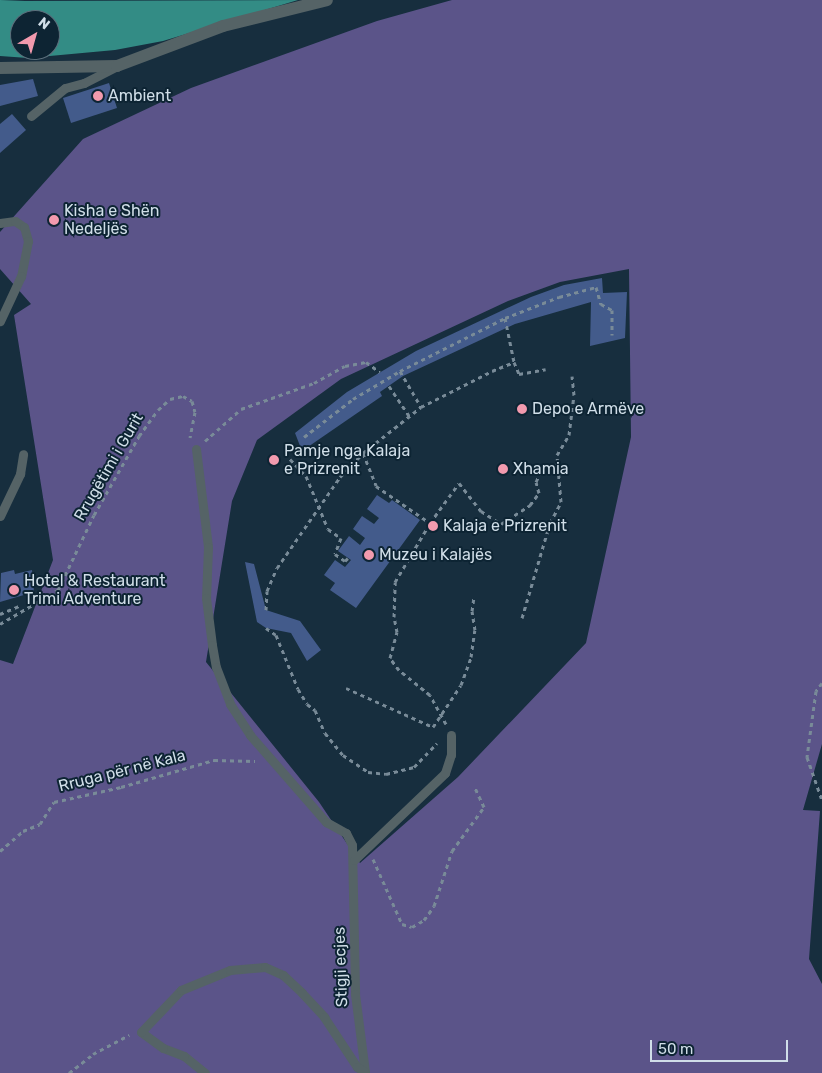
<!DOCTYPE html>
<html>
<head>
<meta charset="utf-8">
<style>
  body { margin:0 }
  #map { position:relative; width:822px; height:1073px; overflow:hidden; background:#172e3e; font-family:Rubik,sans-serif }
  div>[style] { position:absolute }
  .forest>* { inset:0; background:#5b5489 }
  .water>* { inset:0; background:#338c85 }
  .building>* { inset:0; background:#435b8b }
  .path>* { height:3px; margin-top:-1.5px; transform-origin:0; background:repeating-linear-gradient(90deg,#798b98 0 4px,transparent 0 8px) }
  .lane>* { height:9px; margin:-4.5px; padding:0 4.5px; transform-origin:4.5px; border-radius:4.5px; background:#556366 }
  .street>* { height:12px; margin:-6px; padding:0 6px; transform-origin:6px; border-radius:6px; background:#556366 }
  .dots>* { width:14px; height:14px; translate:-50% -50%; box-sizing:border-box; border:2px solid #0d2433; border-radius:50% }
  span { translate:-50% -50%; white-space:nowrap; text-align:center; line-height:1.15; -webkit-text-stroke:4px #0d2433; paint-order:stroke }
  .poi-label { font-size:16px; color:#d0dee8 }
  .left { translate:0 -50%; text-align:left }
  .street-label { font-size:16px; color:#d0dee8 }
  .north { position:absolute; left:10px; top:10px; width:50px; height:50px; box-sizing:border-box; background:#0d2433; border:1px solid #5b6e7b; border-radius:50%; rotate:38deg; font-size:14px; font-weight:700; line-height:20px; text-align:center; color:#d0dee8 }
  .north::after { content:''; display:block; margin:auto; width:18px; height:22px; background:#f29aae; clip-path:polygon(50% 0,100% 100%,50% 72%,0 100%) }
  .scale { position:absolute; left:650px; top:1040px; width:138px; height:22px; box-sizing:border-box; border:2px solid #d0dee8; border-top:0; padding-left:6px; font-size:15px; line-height:18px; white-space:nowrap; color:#d0dee8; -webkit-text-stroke:4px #0d2433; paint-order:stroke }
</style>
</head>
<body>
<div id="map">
  <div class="forest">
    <div style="clip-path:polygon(evenodd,452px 0,822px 0,822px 744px,803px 810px,820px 811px,809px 959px,822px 984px,822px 1073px,0 1073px,0 660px,13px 664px,53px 560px,14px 315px,31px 304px,0 269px,0 232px,83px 139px,191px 88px,377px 21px,452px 0,629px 269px,631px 437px,586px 643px,458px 777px,360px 863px,319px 802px,206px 662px,232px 501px,257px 440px,341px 379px,508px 301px,560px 282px,629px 269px)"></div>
  </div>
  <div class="water">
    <div style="clip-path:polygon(evenodd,0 0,25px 1px,298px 0,163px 41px,115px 50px,28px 58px,0 56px,0 0,20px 20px,50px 20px,50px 50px,20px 50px,20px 20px)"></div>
  </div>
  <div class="building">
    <div style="clip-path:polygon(33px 79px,38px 96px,0 106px,0 85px)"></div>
    <div style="clip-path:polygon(109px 83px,117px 108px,71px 123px,63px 98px)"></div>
    <div style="clip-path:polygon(12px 114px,26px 130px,0 153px,0 124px)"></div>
    <div style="clip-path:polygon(602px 278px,603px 293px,627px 292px,625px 338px,590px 346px,591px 302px,515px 324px,403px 376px,380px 392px,382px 396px,302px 451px,295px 433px,347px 392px,416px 351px,531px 297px,564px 285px)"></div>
    <div style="clip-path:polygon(377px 495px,389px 503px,392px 500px,420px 520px,356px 608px,330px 590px,335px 583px,324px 575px,335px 560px,345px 567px,351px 560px,338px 551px,349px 536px,360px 545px,365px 538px,353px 529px,362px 516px,374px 524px,379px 518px,367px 509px)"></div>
    <div style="clip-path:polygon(245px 562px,254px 564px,266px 610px,300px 621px,321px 650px,307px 661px,291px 633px,266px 628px,257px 622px)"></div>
    <div style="clip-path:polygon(14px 570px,15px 574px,32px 570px,34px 592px,0 602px,1px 573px)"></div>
  </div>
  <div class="path">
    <div style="left:505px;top:318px;width:45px;rotate:78.4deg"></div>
    <div style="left:400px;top:371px;width:42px;rotate:59.7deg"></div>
    <div style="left:389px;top:386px;width:36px;rotate:56deg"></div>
    <div style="left:304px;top:437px;width:62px;rotate:-37.8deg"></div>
    <div style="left:353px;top:399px;width:55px;rotate:-30.8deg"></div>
    <div style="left:400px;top:371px;width:118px;rotate:-26.8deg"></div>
    <div style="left:505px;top:318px;width:58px;rotate:-21.3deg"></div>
    <div style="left:559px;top:297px;width:38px;rotate:-15deg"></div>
    <div style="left:596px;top:287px;width:18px;rotate:74deg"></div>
    <div style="left:601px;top:304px;width:13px;rotate:29deg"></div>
    <div style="left:612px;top:310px;width:25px;rotate:90deg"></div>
    <div style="left:205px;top:441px;width:48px;rotate:-41.6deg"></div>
    <div style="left:241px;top:409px;width:77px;rotate:-19.6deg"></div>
    <div style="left:314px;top:383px;width:35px;rotate:-29deg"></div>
    <div style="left:345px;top:366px;width:21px;rotate:-11deg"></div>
    <div style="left:366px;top:362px;width:17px;rotate:36deg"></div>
    <div style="left:363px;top:453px;width:35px;rotate:68deg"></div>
    <div style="left:376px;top:486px;width:65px;rotate:34.4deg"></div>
    <div style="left:290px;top:459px;width:23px;rotate:47deg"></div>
    <div style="left:306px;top:476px;width:57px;rotate:67.5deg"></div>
    <div style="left:328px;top:529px;width:16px;rotate:35deg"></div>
    <div style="left:341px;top:538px;width:17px;rotate:111deg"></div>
    <div style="left:335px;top:554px;width:12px;rotate:35deg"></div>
    <div style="left:345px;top:561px;width:4px;rotate:-45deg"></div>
    <div style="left:266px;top:610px;width:19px;rotate:-87deg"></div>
    <div style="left:267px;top:591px;width:25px;rotate:-67deg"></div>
    <div style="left:277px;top:568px;width:111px;rotate:-55.3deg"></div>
    <div style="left:340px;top:477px;width:33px;rotate:-46deg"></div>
    <div style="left:363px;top:453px;width:74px;rotate:-38.4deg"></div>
    <div style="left:421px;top:407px;width:80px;rotate:-26.9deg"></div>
    <div style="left:492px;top:371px;width:24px;rotate:-22deg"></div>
    <div style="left:514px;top:362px;width:13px;rotate:67deg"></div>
    <div style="left:519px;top:374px;width:27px;rotate:-10deg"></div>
    <div style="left:0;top:614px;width:21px;rotate:-23deg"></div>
    <div style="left:522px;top:618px;width:99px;rotate:-73.6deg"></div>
    <div style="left:550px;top:523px;width:24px;rotate:-62deg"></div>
    <div style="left:561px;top:502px;width:47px;rotate:-94.9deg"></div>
    <div style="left:557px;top:455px;width:23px;rotate:-59deg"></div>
    <div style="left:569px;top:435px;width:40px;rotate:-82.9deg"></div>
    <div style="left:574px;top:395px;width:19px;rotate:-96deg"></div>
    <div style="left:0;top:624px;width:67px;rotate:-30.4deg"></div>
    <div style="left:58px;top:590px;width:83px;rotate:-64.4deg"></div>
    <div style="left:94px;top:515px;width:91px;rotate:-60.3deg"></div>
    <div style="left:139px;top:436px;width:32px;rotate:-54deg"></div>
    <div style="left:158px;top:410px;width:16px;rotate:-43deg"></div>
    <div style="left:170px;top:399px;width:13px;rotate:-13deg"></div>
    <div style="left:183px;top:396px;width:10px;rotate:29deg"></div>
    <div style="left:192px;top:401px;width:11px;rotate:75deg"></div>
    <div style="left:195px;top:412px;width:26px;rotate:101deg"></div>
    <div style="left:266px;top:628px;width:12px;rotate:35deg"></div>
    <div style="left:276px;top:635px;width:58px;rotate:67.8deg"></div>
    <div style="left:298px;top:689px;width:17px;rotate:59deg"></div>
    <div style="left:307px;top:704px;width:10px;rotate:37deg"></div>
    <div style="left:315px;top:710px;width:25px;rotate:67deg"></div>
    <div style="left:325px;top:733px;width:28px;rotate:51deg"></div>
    <div style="left:343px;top:755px;width:30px;rotate:34deg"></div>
    <div style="left:368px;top:772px;width:18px;rotate:6deg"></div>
    <div style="left:386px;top:774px;width:29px;rotate:-14deg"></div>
    <div style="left:414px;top:767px;width:33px;rotate:-46deg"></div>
    <div style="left:822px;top:683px;width:10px;rotate:127deg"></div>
    <div style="left:816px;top:691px;width:67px;rotate:97.8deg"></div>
    <div style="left:807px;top:757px;width:46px;rotate:70.8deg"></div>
    <div style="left:346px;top:688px;width:95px;rotate:24.1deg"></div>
    <div style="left:433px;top:727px;width:50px;rotate:-56.3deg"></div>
    <div style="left:461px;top:685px;width:30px;rotate:-70deg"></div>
    <div style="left:471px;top:657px;width:27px;rotate:-82deg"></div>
    <div style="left:475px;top:630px;width:19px;rotate:-99deg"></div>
    <div style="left:472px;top:611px;width:15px;rotate:-82deg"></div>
    <div style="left:446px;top:724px;width:33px;rotate:-119deg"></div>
    <div style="left:430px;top:695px;width:40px;rotate:-141deg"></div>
    <div style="left:399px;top:670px;width:15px;rotate:-127deg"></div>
    <div style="left:390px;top:658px;width:27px;rotate:-75deg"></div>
    <div style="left:397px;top:632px;width:15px;rotate:-101deg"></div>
    <div style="left:394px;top:617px;width:35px;rotate:-88deg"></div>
    <div style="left:395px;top:582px;width:69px;rotate:-59.3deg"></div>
    <div style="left:430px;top:523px;width:49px;rotate:-54.1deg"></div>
    <div style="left:459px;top:483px;width:36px;rotate:52deg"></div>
    <div style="left:481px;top:511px;width:24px;rotate:33deg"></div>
    <div style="left:501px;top:524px;width:35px;rotate:-33deg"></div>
    <div style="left:530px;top:505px;width:15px;rotate:-53deg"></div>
    <div style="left:539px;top:493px;width:11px;rotate:-105deg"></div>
    <div style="left:536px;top:482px;width:12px;rotate:-66deg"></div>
    <div style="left:541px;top:471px;width:17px;rotate:-24deg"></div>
    <div style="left:0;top:851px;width:30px;rotate:-41deg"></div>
    <div style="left:23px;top:831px;width:18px;rotate:-22deg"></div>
    <div style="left:40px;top:824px;width:26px;rotate:-58deg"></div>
    <div style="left:54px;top:802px;width:69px;rotate:-12.6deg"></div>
    <div style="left:121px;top:787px;width:97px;rotate:-16.2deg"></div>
    <div style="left:214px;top:760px;width:41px;rotate:1.4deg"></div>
    <div style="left:373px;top:859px;width:71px;rotate:66deg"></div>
    <div style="left:402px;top:924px;width:10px;rotate:17deg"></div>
    <div style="left:412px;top:927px;width:14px;rotate:-30deg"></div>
    <div style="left:424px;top:920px;width:17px;rotate:-54deg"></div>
    <div style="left:434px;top:906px;width:58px;rotate:-71.9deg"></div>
    <div style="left:452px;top:851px;width:54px;rotate:-54deg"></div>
    <div style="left:484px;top:807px;width:23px;rotate:-115deg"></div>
    <div style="left:69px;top:1073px;width:31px;rotate:-38deg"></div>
    <div style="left:93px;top:1054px;width:41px;rotate:-27.8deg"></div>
  </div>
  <div class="lane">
    <div style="left:31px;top:116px;width:44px;rotate:-39.5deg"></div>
    <div style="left:65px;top:88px;width:20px;rotate:-15deg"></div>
    <div style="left:84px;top:83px;width:34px;rotate:-27deg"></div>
    <div style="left:0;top:223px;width:15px;rotate:-8deg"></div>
    <div style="left:15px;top:221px;width:11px;rotate:34deg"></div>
    <div style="left:24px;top:227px;width:15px;rotate:74deg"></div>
    <div style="left:28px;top:241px;width:36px;rotate:101deg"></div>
    <div style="left:21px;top:276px;width:50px;rotate:115deg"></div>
    <div style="left:196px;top:449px;width:99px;rotate:83deg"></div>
    <div style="left:208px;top:547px;width:51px;rotate:92.2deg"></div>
    <div style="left:206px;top:598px;width:47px;rotate:82.7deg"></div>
    <div style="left:212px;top:645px;width:22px;rotate:80deg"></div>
    <div style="left:216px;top:667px;width:40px;rotate:69deg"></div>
    <div style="left:230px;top:704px;width:37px;rotate:57deg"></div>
    <div style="left:250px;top:735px;width:116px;rotate:48.9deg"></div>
    <div style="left:326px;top:822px;width:23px;rotate:29deg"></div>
    <div style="left:346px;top:833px;width:13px;rotate:63deg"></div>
    <div style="left:352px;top:845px;width:149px;rotate:88.8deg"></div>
    <div style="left:355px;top:994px;width:79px;rotate:82.7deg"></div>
    <div style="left:0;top:516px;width:47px;rotate:-64.5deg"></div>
    <div style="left:20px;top:474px;width:20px;rotate:-81deg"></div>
    <div style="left:354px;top:860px;width:126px;rotate:-43.7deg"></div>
    <div style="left:445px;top:773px;width:19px;rotate:-72deg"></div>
    <div style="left:451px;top:755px;width:20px;rotate:-90deg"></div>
    <div style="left:205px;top:1073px;width:27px;rotate:-141deg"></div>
    <div style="left:184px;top:1056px;width:22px;rotate:-159deg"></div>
    <div style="left:163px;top:1048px;width:27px;rotate:-144deg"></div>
    <div style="left:141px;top:1032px;width:58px;rotate:-46.4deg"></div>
    <div style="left:181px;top:990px;width:53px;rotate:-22.2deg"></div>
    <div style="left:230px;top:970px;width:35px;rotate:-5deg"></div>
    <div style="left:265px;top:967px;width:20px;rotate:24deg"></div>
    <div style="left:283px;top:975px;width:26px;rotate:43deg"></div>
    <div style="left:302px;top:993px;width:33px;rotate:47deg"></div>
    <div style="left:324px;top:1017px;width:60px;rotate:56.6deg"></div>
    <div style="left:357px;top:1067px;width:9px;rotate:32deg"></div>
  </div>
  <div class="street">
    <div style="left:0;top:68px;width:117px;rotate:-1deg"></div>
    <div style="left:117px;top:66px;width:113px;rotate:-20.7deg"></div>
    <div style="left:223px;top:26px;width:107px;rotate:-14deg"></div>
  </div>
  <div class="dots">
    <div style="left:98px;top:96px;background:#f29aae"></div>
    <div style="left:54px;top:220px;background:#f29aae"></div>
    <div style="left:522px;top:409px;background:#f29aae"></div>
    <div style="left:274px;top:460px;background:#f29aae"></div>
    <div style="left:503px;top:469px;background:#f29aae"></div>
    <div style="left:433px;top:526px;background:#f29aae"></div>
    <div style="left:369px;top:555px;background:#f29aae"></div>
    <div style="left:14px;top:590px;background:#f29aae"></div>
  </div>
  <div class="poi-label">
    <span class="left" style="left:108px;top:96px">Ambient</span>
    <span class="left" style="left:64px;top:220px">Kisha e Shën<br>Nedeljës</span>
    <span class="left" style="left:532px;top:409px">Depo e Armëve</span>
    <span class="left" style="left:284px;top:460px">Pamje nga Kalaja<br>e Prizrenit</span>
    <span class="left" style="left:513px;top:469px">Xhamia</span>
    <span class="left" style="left:443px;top:526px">Kalaja e Prizrenit</span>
    <span class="left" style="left:379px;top:555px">Muzeu i Kalajës</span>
    <span class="left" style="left:24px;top:590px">Hotel &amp; Restaurant<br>Trimi Adventure</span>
  </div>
  <div class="street-label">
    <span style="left:109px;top:467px;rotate:-60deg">Rrugëtimi i Gurit</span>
    <span style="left:122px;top:771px;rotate:-14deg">Rruga për në Kala</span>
    <span style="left:341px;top:967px;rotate:-92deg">Stigji ecjes</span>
  </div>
  <div class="north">N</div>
  <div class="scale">50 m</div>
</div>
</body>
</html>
